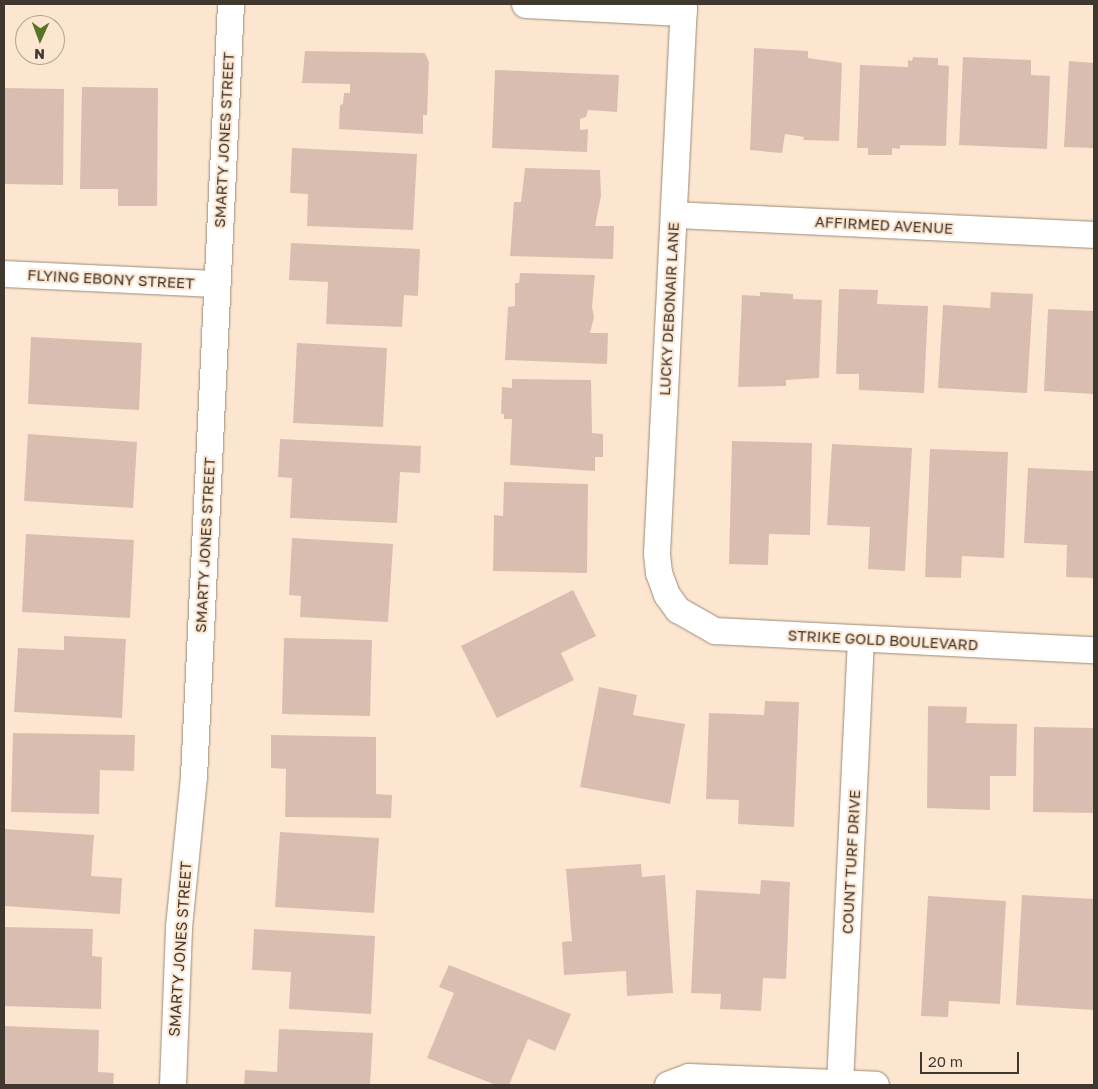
<!DOCTYPE html>
<html>
<head>
<meta charset="utf-8">
<style>
  body { margin:0 }
  #map { position:relative; width:1098px; height:1089px; overflow:hidden; background:#fce6d0; font-family:"Golos Text",sans-serif }
  div>[style] { position:absolute }
  .building>* { inset:0; background:#dabdb1 }
  .roads { filter:drop-shadow(0 0 1px #9e8a77) drop-shadow(0 0 1px #9e8a77) }
  .street>* { height:26px; margin:-13px; padding:0 13px; transform-origin:13px; border-radius:13px; background:#fff }
  .secondary>* { height:28px; margin:-14px; padding:0 14px; transform-origin:14px; border-radius:14px; background:#fff }
  span { translate:-50% -50%; white-space:nowrap; text-align:center; line-height:1.15; -webkit-text-stroke:4px #fce6d0; paint-order:stroke }
  .street-label { font-size:15px; color:#40372f }
  .frame { position:absolute; inset:0; border:5px solid #40372f; pointer-events:none }
  .north { position:absolute; left:15px; top:15px; width:50px; height:50px; box-sizing:border-box; background:#fce6d0; border:1px solid #b1a090; border-radius:50%; rotate:182deg; font-size:14px; font-weight:700; line-height:20px; text-align:center; color:#40372f }
  .north::after { content:''; display:block; margin:auto; width:18px; height:22px; background:#597427; clip-path:polygon(50% 0,100% 100%,50% 72%,0 100%) }
  .scale { position:absolute; left:920px; top:1052px; width:99px; height:22px; box-sizing:border-box; border:2px solid #40372f; border-top:0; padding-left:6px; font-size:15px; line-height:18px; white-space:nowrap; color:#40372f; -webkit-text-stroke:4px #fce6d0; paint-order:stroke }
</style>
</head>
<body>
<div id="map">
  <div class="building">
    <div style="clip-path:polygon(754px 48px,808px 51px,808px 58px,842px 63px,839px 141px,803px 140px,804px 137px,785px 134px,782px 153px,750px 150px)"></div>
    <div style="clip-path:polygon(305px 51px,425px 53px,429px 62px,427px 115px,423px 115px,423px 134px,339px 129px,340px 105px,343px 104px,344px 93px,350px 93px,350px 84px,302px 83px)"></div>
    <div style="clip-path:polygon(913px 57px,938px 58px,938px 65px,949px 66px,946px 146px,900px 145px,900px 149px,892px 148px,892px 155px,868px 155px,868px 148px,857px 148px,860px 65px,908px 67px,908px 60px,912px 61px)"></div>
    <div style="clip-path:polygon(963px 57px,1031px 60px,1031px 75px,1050px 76px,1047px 149px,959px 145px)"></div>
    <div style="clip-path:polygon(1069px 61px,1094px 63px,1094px 148px,1064px 147px)"></div>
    <div style="clip-path:polygon(495px 70px,619px 75px,617px 112px,588px 110px,586px 117px,580px 119px,580px 130px,588px 129px,587px 152px,492px 148px)"></div>
    <div style="clip-path:polygon(82px 87px,158px 88px,157px 206px,118px 206px,118px 189px,80px 189px)"></div>
    <div style="clip-path:polygon(4px 88px,64px 89px,63px 185px,4px 184px)"></div>
    <div style="clip-path:polygon(292px 148px,417px 154px,413px 230px,307px 226px,308px 194px,290px 193px)"></div>
    <div style="clip-path:polygon(525px 168px,600px 170px,601px 196px,595px 226px,614px 226px,613px 259px,510px 256px,514px 202px,521px 202px)"></div>
    <div style="clip-path:polygon(291px 243px,420px 249px,418px 296px,404px 295px,402px 327px,326px 324px,328px 282px,289px 280px)"></div>
    <div style="clip-path:polygon(520px 273px,595px 275px,592px 307px,594px 317px,590px 333px,608px 333px,607px 364px,505px 360px,508px 307px,515px 306px,515px 283px,519px 283px)"></div>
    <div style="clip-path:polygon(839px 289px,878px 290px,877px 304px,928px 306px,924px 393px,859px 390px,859px 374px,836px 374px)"></div>
    <div style="clip-path:polygon(760px 292px,793px 294px,793px 299px,822px 300px,819px 378px,786px 380px,786px 386px,738px 387px,742px 295px,760px 296px)"></div>
    <div style="clip-path:polygon(991px 292px,1033px 294px,1027px 393px,938px 388px,943px 305px,990px 308px)"></div>
    <div style="clip-path:polygon(1048px 309px,1094px 311px,1094px 394px,1044px 391px)"></div>
    <div style="clip-path:polygon(31px 337px,142px 343px,139px 410px,28px 404px)"></div>
    <div style="clip-path:polygon(297px 343px,387px 348px,383px 427px,293px 423px)"></div>
    <div style="clip-path:polygon(512px 379px,591px 380px,592px 433px,603px 434px,603px 457px,595px 457px,595px 471px,510px 465px,512px 419px,504px 419px,504px 414px,501px 414px,502px 387px,512px 388px)"></div>
    <div style="clip-path:polygon(28px 434px,137px 442px,133px 508px,24px 501px)"></div>
    <div style="clip-path:polygon(280px 439px,421px 446px,420px 473px,400px 472px,397px 523px,290px 518px,292px 478px,278px 477px)"></div>
    <div style="clip-path:polygon(732px 441px,812px 443px,810px 535px,769px 534px,768px 565px,729px 564px)"></div>
    <div style="clip-path:polygon(832px 444px,912px 448px,905px 571px,868px 569px,870px 527px,827px 525px)"></div>
    <div style="clip-path:polygon(930px 449px,1008px 452px,1004px 558px,962px 556px,961px 578px,925px 577px)"></div>
    <div style="clip-path:polygon(1028px 468px,1094px 471px,1094px 578px,1066px 577px,1067px 545px,1024px 543px)"></div>
    <div style="clip-path:polygon(504px 482px,588px 484px,587px 573px,493px 571px,494px 515px,503px 516px)"></div>
    <div style="clip-path:polygon(26px 534px,134px 540px,130px 618px,22px 612px)"></div>
    <div style="clip-path:polygon(292px 538px,393px 544px,388px 622px,300px 617px,301px 596px,289px 595px)"></div>
    <div style="clip-path:polygon(573px 590px,596px 636px,561px 653px,574px 680px,497px 718px,461px 646px)"></div>
    <div style="clip-path:polygon(64px 636px,126px 639px,122px 718px,14px 712px,18px 648px,64px 650px)"></div>
    <div style="clip-path:polygon(284px 638px,372px 640px,370px 716px,282px 714px)"></div>
    <div style="clip-path:polygon(599px 687px,637px 695px,633px 715px,685px 724px,670px 804px,580px 787px)"></div>
    <div style="clip-path:polygon(765px 701px,799px 702px,794px 827px,738px 824px,739px 800px,706px 799px,709px 713px,764px 715px)"></div>
    <div style="clip-path:polygon(928px 706px,967px 707px,966px 723px,1017px 724px,1016px 776px,990px 776px,990px 810px,927px 808px)"></div>
    <div style="clip-path:polygon(1034px 727px,1094px 728px,1094px 813px,1033px 812px)"></div>
    <div style="clip-path:polygon(13px 733px,135px 735px,134px 771px,100px 770px,99px 814px,11px 812px)"></div>
    <div style="clip-path:polygon(271px 735px,376px 737px,376px 794px,392px 795px,391px 818px,285px 817px,286px 769px,271px 768px)"></div>
    <div style="clip-path:polygon(5px 829px,94px 835px,91px 876px,122px 878px,120px 914px,4px 906px)"></div>
    <div style="clip-path:polygon(280px 832px,379px 838px,374px 913px,275px 907px)"></div>
    <div style="clip-path:polygon(641px 864px,642px 877px,665px 875px,673px 993px,627px 996px,626px 971px,564px 975px,562px 942px,572px 941px,566px 869px)"></div>
    <div style="clip-path:polygon(761px 880px,790px 882px,786px 979px,763px 978px,761px 1011px,720px 1009px,721px 994px,691px 993px,696px 890px,760px 894px)"></div>
    <div style="clip-path:polygon(1022px 895px,1094px 899px,1094px 1010px,1016px 1005px)"></div>
    <div style="clip-path:polygon(928px 896px,1006px 901px,1000px 1004px,949px 1001px,948px 1017px,921px 1016px)"></div>
    <div style="clip-path:polygon(4px 927px,93px 929px,92px 956px,102px 957px,101px 1009px,4px 1006px)"></div>
    <div style="clip-path:polygon(254px 929px,375px 936px,371px 1014px,289px 1009px,291px 972px,252px 970px)"></div>
    <div style="clip-path:polygon(449px 965px,571px 1014px,555px 1051px,528px 1039px,509px 1085px,496px 1085px,427px 1058px,454px 993px,439px 987px)"></div>
    <div style="clip-path:polygon(4px 1026px,99px 1030px,98px 1072px,114px 1073px,113px 1085px,4px 1085px)"></div>
    <div style="clip-path:polygon(279px 1029px,373px 1033px,370px 1085px,244px 1085px,245px 1070px,277px 1072px)"></div>
  </div>
  <div class="roads">
    <div class="street">
      <div style="left:684px;top:4px;width:551px;rotate:92.81deg"></div>
      <div style="left:657px;top:554px;width:19px;rotate:84deg"></div>
      <div style="left:659px;top:573px;width:23px;rotate:70deg"></div>
      <div style="left:667px;top:595px;width:19px;rotate:54deg"></div>
      <div style="left:678px;top:610px;width:43px;rotate:29.6deg"></div>
      <div style="left:715px;top:631px;width:379px;rotate:2.9deg"></div>
      <div style="left:674px;top:215px;width:420px;rotate:2.7deg"></div>
      <div style="left:4px;top:274px;width:213px;rotate:2.7deg"></div>
      <div style="left:840px;top:1084px;width:445px;rotate:-87.3deg"></div>
      <div style="left:173px;top:1085px;width:158px;rotate:-87.8deg"></div>
      <div style="left:179px;top:927px;width:151px;rotate:-84.3deg"></div>
      <div style="left:194px;top:777px;width:774px;rotate:-87.26deg"></div>
      <div style="left:668px;top:1085px;width:22px;rotate:-21deg"></div>
      <div style="left:689px;top:1077px;width:187px;rotate:2.4deg"></div>
    </div>
    <div class="secondary">
      <div style="left:526px;top:4px;width:157px;rotate:2.9deg"></div>
    </div>
  </div>
  <div class="street-label">
    <span style="left:224px;top:140px;rotate:-87deg">SMARTY JONES STREET</span>
    <span style="left:884px;top:225px;rotate:3deg">AFFIRMED AVENUE</span>
    <span style="left:111px;top:279px;rotate:3deg">FLYING EBONY STREET</span>
    <span style="left:669px;top:309px;rotate:-87deg">LUCKY DEBONAIR LANE</span>
    <span style="left:205px;top:545px;rotate:-87deg">SMARTY JONES STREET</span>
    <span style="left:883px;top:640px;rotate:3deg">STRIKE GOLD BOULEVARD</span>
    <span style="left:851px;top:862px;rotate:-87deg">COUNT TURF DRIVE</span>
    <span style="left:180px;top:949px;rotate:-86deg">SMARTY JONES STREET</span>
  </div>
  <div class="frame"></div>
  <div class="north">N</div>
  <div class="scale">20 m</div>
</div>
</body>
</html>
